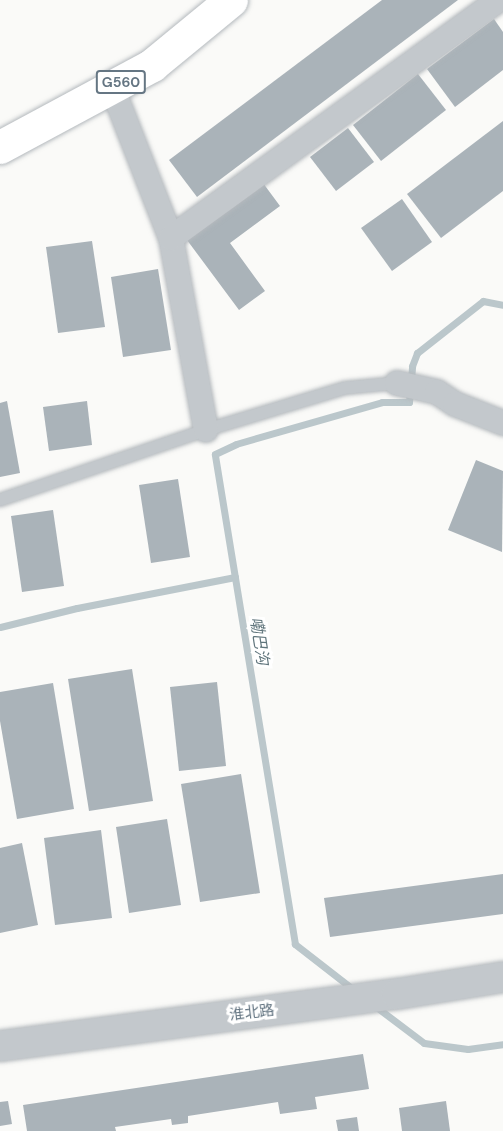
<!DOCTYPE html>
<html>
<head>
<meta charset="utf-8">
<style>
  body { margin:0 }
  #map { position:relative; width:503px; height:1131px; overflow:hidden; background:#fafaf8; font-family:"DM Sans","Noto Sans SC",sans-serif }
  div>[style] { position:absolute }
  .stream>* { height:7px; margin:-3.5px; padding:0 3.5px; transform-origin:3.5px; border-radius:3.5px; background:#bbc7cb }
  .building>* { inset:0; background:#aab3b9 }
  .roads { filter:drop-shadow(0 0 2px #b4b9bd) drop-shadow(0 0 2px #b4b9bd) }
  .service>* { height:12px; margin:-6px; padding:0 6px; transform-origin:6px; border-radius:6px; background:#c3c8cc }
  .minor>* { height:24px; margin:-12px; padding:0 12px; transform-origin:12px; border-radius:12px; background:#c3c8cc }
  .tertiary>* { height:30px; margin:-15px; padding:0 15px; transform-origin:15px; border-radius:15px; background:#c3c8cc }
  .trunk>* { height:33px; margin:-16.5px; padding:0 16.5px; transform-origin:16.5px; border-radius:16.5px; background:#fff }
  span { translate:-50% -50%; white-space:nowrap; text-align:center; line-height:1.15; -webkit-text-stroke:6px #fff; paint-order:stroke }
  .shield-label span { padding:2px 4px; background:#fff; border:2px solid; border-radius:4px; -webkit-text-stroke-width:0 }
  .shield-label { font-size:14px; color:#657683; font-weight:700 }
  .street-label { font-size:15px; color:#657683 }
  .water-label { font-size:16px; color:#60757c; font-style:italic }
</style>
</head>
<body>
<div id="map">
  <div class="stream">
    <div style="left:0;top:627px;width:79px;rotate:-13.9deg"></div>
    <div style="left:77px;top:608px;width:161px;rotate:-11.1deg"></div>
    <div style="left:354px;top:990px;width:75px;rotate:-142.1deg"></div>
    <div style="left:295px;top:944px;width:496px;rotate:-99.3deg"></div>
    <div style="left:215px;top:454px;width:23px;rotate:-25deg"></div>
    <div style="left:236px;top:444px;width:152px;rotate:-16deg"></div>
    <div style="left:382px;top:402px;width:27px"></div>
    <div style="left:409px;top:402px;width:36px;rotate:-85deg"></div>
    <div style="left:412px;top:366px;width:14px;rotate:-69deg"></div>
    <div style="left:417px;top:353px;width:84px;rotate:-38.2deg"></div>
    <div style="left:483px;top:301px;width:20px;rotate:11deg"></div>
    <div style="left:375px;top:1006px;width:61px;rotate:37.1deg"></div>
    <div style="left:424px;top:1043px;width:44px;rotate:7.8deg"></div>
    <div style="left:468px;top:1049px;width:35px;rotate:-8deg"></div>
  </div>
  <div class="building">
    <div style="clip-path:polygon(382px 0,458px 0,197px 197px,169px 160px)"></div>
    <div style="clip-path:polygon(494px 19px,503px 32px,503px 70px,455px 107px,427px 69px)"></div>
    <div style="clip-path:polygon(418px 74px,446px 110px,381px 161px,353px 125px)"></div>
    <div style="clip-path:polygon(503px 121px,503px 191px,441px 238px,407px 194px)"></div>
    <div style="clip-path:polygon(348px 128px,374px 162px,336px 191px,310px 157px)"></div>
    <div style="clip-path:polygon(263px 183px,280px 206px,230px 243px,265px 291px,239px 310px,187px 240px)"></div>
    <div style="clip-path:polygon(402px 199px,432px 242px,392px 271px,361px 228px)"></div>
    <div style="clip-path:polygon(92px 241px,105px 327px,58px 333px,46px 247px)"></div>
    <div style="clip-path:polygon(158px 269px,171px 350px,123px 357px,111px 277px)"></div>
    <div style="clip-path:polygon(7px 401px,20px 473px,0 477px,0 403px)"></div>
    <div style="clip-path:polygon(87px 401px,92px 445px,49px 451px,43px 407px)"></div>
    <div style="clip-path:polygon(476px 460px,503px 471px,502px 552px,448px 530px)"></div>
    <div style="clip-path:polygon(178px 479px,190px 557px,151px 563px,139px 485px)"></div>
    <div style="clip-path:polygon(53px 510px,64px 586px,22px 592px,11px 516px)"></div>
    <div style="clip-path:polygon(132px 669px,153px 801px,89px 811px,68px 679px)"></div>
    <div style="clip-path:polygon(217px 682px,226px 766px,179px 771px,170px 687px)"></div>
    <div style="clip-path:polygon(53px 683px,74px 809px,17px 819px,0 721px,0 692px)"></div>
    <div style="clip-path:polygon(241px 774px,260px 893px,200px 902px,181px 784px)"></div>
    <div style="clip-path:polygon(167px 819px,181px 905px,129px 913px,116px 827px)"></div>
    <div style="clip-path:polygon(101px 830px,112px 918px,55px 925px,44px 838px)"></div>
    <div style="clip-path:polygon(22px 843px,38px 925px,0 933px,0 848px)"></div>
    <div style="clip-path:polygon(503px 874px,503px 914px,330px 937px,324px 898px)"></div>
    <div style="clip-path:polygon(363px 1054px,369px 1089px,315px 1097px,317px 1109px,280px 1114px,278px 1102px,188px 1116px,188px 1123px,172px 1125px,171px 1119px,115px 1127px,116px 1131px,27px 1131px,23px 1105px)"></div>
    <div style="clip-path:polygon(8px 1101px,12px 1124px,0 1126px,0 1102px)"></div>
    <div style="clip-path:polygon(446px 1101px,450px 1131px,402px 1131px,399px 1108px)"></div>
    <div style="clip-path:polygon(357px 1117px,359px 1131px,338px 1131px,336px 1120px)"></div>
  </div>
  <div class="roads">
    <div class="service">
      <div style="left:0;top:500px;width:218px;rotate:-18.8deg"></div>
      <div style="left:206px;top:430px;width:145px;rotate:-16.8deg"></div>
      <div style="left:345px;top:388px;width:52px;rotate:-5.5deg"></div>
    </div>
    <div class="minor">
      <div style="left:112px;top:87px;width:162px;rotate:68.7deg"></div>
      <div style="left:171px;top:238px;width:195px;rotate:79.7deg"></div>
      <div style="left:171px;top:238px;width:405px;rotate:-36deg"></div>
      <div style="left:397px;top:383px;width:41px;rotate:12.7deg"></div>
      <div style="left:437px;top:392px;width:22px;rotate:34deg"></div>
      <div style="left:455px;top:404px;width:52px;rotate:21.6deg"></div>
    </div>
    <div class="tertiary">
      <div style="left:0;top:1046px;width:400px;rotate:-7.5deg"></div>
      <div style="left:397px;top:994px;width:107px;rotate:-9.1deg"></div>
    </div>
    <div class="trunk">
      <div style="left:0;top:147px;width:173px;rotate:-28.3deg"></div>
      <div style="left:152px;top:65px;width:102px;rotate:-39.4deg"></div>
    </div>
  </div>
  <div class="shield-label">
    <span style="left:121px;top:82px">G560</span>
  </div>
  <div class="street-label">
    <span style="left:252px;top:1013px;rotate:-7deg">淮北路</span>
  </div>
  <div class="water-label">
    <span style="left:259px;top:641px;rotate:81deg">嘞巴沟</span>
  </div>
</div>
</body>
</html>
